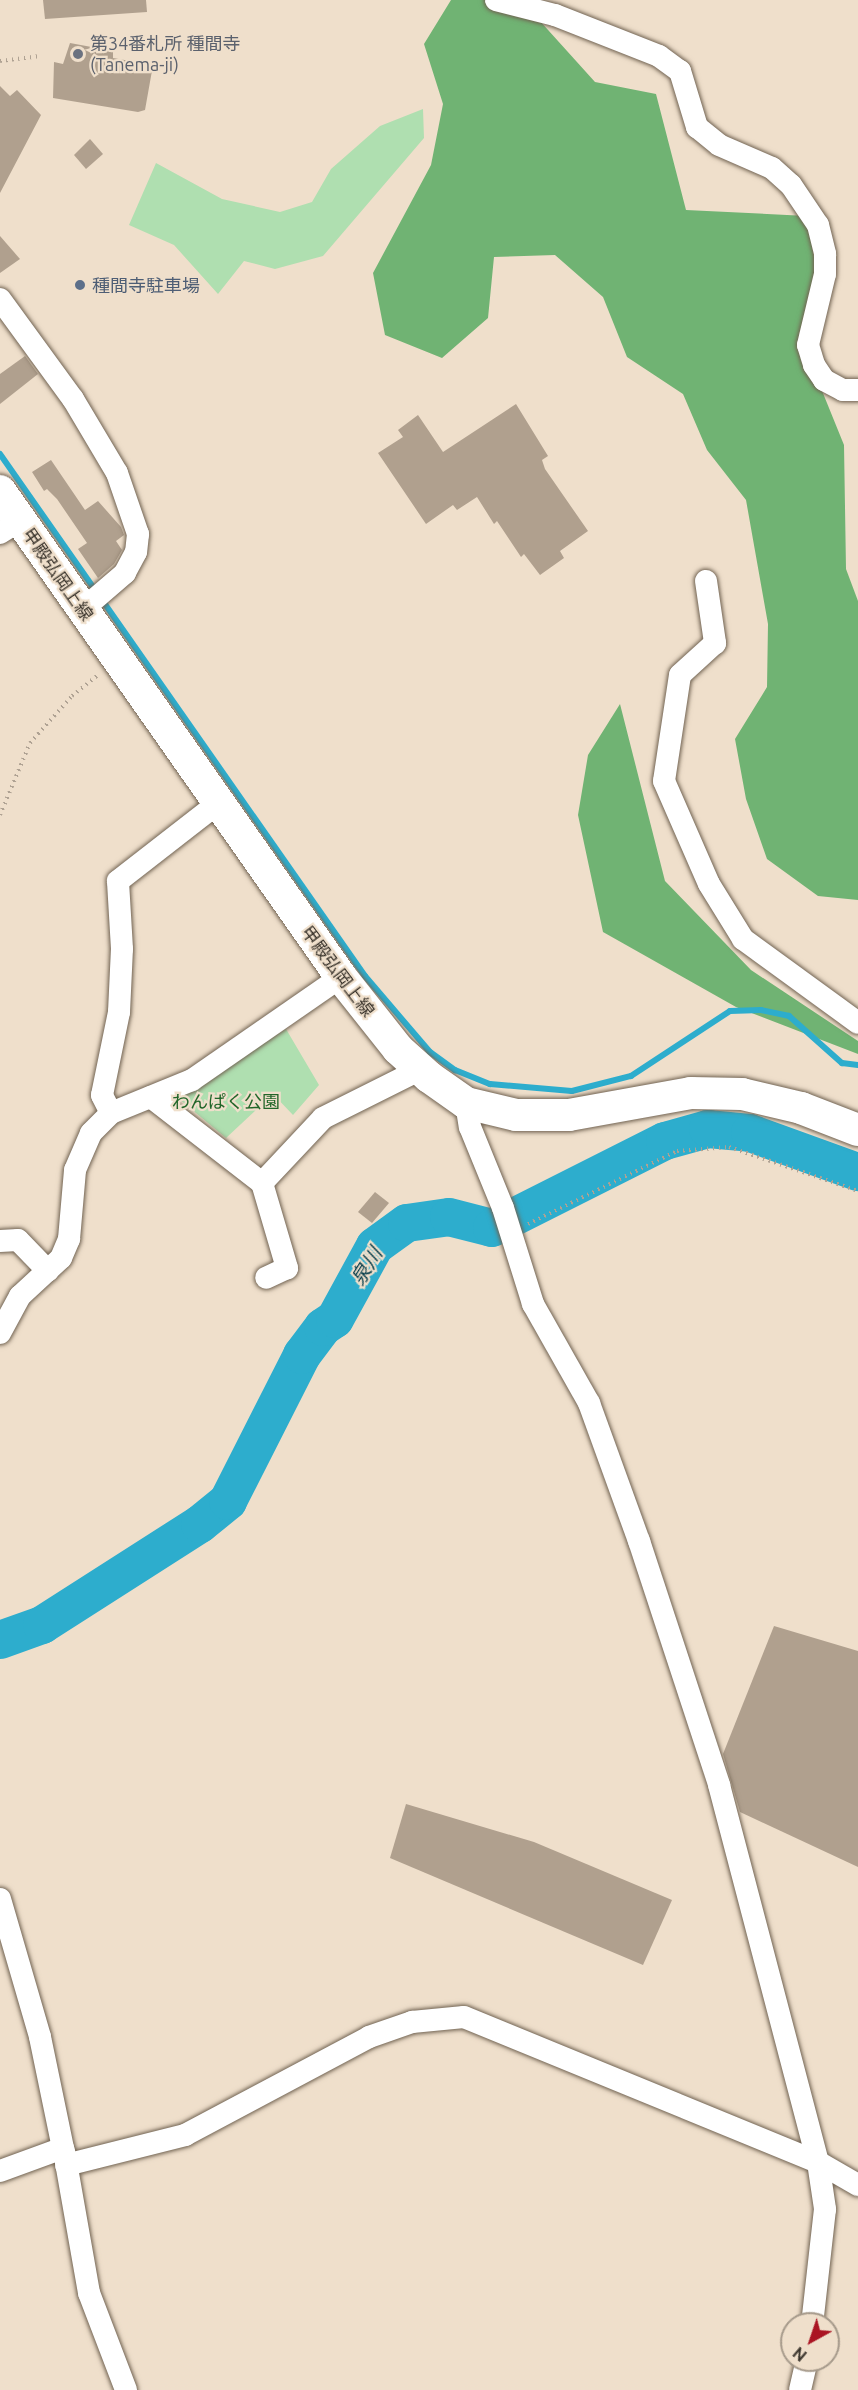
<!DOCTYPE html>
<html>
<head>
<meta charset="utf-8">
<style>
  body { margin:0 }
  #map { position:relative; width:858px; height:2390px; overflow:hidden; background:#efdfcb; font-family:Ubuntu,"Noto Sans JP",sans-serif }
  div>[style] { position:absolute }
  .green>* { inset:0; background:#afdfb0 }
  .forest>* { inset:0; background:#70b373 }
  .stream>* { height:6px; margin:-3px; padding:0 3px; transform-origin:3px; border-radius:3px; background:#2dadcd }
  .river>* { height:38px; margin:-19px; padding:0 19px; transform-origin:19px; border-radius:19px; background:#2dadcd }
  .building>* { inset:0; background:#b0a08e }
  .path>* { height:4px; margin-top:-2px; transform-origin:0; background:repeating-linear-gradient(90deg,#afa293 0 1.5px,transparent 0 6px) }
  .roads { filter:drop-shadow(0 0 2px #716352) drop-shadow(0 0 2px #716352) }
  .street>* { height:22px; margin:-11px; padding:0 11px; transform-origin:11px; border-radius:11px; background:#fff }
  .secondary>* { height:32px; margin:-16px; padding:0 16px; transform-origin:16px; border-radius:16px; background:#fff }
  .dots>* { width:16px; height:16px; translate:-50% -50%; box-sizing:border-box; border:3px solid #efdfcb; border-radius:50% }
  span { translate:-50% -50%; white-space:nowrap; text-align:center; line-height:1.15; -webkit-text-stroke:4.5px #efdfcb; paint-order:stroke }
  .worship-label { font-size:18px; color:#5b616d }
  .left { translate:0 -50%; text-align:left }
  .service-label { font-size:18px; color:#4e5e75 }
  .street-label { font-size:18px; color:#38322a }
  .park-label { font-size:18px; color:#216629 }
  .water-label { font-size:20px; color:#053d4b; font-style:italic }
  .north { position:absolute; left:780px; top:2312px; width:60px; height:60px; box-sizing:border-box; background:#efdfcb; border:2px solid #a69a8b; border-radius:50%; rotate:220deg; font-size:16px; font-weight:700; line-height:24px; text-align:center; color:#38322a }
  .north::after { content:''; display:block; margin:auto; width:21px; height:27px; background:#aa1423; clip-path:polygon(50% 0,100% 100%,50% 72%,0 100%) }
</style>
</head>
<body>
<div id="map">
  <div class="green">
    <div style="clip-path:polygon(423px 109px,424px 138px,323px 256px,275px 269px,244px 261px,218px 294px,174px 245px,129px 225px,156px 163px,222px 199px,280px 212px,312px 202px,331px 169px,380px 126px)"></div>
    <div style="clip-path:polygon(286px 1029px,319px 1085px,293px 1115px,273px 1094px,226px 1138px,178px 1098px)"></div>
  </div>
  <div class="forest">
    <div style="clip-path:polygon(451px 0,521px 0,595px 82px,656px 94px,686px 210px,807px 216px,817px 275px,799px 334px,844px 445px,846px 569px,858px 601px,858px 900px,818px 896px,767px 859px,746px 799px,735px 739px,767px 687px,768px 624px,746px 500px,707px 450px,683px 394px,627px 357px,603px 297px,555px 255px,494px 257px,488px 318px,442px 358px,385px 335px,373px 273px,431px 165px,443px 104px,424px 44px)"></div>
    <div style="clip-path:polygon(620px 704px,665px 881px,751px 970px,858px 1041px,858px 1054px,736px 1007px,603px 932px,578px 815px,588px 755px)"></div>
  </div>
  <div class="stream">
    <div style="left:0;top:454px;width:637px;rotate:55.04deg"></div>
    <div style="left:365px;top:976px;width:100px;rotate:49.5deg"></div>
    <div style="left:430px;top:1052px;width:31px;rotate:36deg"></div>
    <div style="left:455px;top:1070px;width:38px;rotate:22deg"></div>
    <div style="left:490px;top:1084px;width:82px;rotate:4.9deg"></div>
    <div style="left:572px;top:1091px;width:61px;rotate:-14.3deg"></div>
    <div style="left:631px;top:1076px;width:118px;rotate:-33.3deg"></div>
    <div style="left:730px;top:1011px;width:31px;rotate:-2deg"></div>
    <div style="left:761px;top:1010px;width:29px;rotate:12deg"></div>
    <div style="left:789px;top:1016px;width:71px;rotate:41.6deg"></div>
    <div style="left:842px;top:1063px;width:16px;rotate:7deg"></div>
  </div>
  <div class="river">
    <div style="left:0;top:1640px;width:45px;rotate:-19.7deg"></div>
    <div style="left:42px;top:1625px;width:188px;rotate:-32.6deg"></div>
    <div style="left:200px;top:1524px;width:36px;rotate:-39deg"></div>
    <div style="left:228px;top:1501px;width:164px;rotate:-63.1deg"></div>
    <div style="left:302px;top:1355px;width:35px;rotate:-53deg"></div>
    <div style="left:323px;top:1327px;width:14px;rotate:-34deg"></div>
    <div style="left:335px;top:1319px;width:83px;rotate:-61.3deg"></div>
    <div style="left:375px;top:1246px;width:39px;rotate:-36deg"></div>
    <div style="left:407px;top:1223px;width:42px;rotate:-8.1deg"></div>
    <div style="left:449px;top:1217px;width:44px;rotate:14.3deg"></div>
    <div style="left:492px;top:1228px;width:194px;rotate:-26.7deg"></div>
    <div style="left:665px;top:1141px;width:45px;rotate:-15.6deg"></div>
    <div style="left:708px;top:1129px;width:42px;rotate:5.4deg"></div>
    <div style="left:750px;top:1133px;width:115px;rotate:19.9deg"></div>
  </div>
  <div class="building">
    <div style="clip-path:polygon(43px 0,146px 0,147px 12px,45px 19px)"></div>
    <div style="clip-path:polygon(70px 43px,113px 51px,113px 58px,153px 65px,145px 110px,138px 112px,53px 98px,54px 62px,63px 64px)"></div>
    <div style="clip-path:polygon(0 86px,10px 96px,17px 90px,41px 115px,0 193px)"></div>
    <div style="clip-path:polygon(90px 139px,103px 154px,86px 169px,74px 155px)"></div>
    <div style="clip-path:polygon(0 236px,20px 259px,0 273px)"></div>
    <div style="clip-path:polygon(25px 356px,38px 374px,0 404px,0 374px)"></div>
    <div style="clip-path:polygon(516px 404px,548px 456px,542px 460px,545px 469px,588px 531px,560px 551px,564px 558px,540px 575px,524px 554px,521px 557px,497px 521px,494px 524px,477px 497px,457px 510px,453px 505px,426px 524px,378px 453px,403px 437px,398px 430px,418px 415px,443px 452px)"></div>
    <div style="clip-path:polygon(51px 460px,85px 510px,98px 501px,121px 527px,124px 535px,116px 541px,122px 550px,114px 564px,98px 578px,78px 549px,87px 543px,57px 499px,47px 489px,44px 491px,32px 472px)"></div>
    <div style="clip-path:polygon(375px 1192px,389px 1203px,372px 1223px,358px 1212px)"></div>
    <div style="clip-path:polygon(774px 1626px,858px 1651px,858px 1867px,740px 1812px,723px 1754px)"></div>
    <div style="clip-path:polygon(406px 1804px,534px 1842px,672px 1900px,643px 1965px,390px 1858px)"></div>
  </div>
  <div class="path">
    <div style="left:0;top:61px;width:41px;rotate:-7deg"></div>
    <div style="left:0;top:815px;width:78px;rotate:-67.4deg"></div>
    <div style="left:30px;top:743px;width:63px;rotate:-48.2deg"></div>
    <div style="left:72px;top:696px;width:33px;rotate:-39deg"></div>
    <div style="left:528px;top:1224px;width:166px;rotate:-26.1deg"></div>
    <div style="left:677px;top:1151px;width:52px;rotate:-4.4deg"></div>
    <div style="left:729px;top:1147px;width:136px;rotate:18.8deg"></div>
  </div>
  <div class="roads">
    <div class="street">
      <div style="left:496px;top:0;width:61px;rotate:14.3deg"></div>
      <div style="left:555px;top:15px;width:112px;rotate:21.5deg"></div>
      <div style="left:659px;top:56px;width:26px;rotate:36deg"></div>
      <div style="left:680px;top:71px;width:59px;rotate:73.1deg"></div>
      <div style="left:697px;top:127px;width:28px;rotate:39deg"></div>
      <div style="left:719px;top:145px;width:58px;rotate:23.5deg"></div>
      <div style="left:772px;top:168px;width:25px;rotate:42deg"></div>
      <div style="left:791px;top:185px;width:48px;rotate:56deg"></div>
      <div style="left:818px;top:225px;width:30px;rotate:76deg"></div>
      <div style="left:825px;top:254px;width:20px;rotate:90deg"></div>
      <div style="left:825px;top:274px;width:73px;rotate:103.5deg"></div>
      <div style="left:808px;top:345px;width:21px;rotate:73deg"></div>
      <div style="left:814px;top:365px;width:18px;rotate:56deg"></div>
      <div style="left:824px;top:380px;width:21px;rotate:28deg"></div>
      <div style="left:843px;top:390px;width:15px"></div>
      <div style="left:0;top:299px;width:124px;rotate:53.9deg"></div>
      <div style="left:73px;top:399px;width:86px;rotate:59.3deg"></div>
      <div style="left:117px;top:473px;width:65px;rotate:71deg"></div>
      <div style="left:138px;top:534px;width:18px;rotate:96deg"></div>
      <div style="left:136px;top:552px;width:24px;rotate:118deg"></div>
      <div style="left:125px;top:573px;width:55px;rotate:139.4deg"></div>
      <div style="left:0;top:533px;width:25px;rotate:-32deg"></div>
      <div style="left:706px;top:581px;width:63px;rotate:81.7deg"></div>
      <div style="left:715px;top:643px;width:47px;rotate:137.6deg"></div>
      <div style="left:680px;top:675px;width:107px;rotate:98.6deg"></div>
      <div style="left:664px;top:781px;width:112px;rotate:66.4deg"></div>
      <div style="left:709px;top:884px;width:65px;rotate:58.3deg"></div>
      <div style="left:743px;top:939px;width:142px;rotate:36.1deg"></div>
      <div style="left:151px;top:1097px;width:140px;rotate:37.8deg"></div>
      <div style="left:262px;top:1183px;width:89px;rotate:73.6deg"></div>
      <div style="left:287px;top:1268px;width:23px;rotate:155deg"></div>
      <div style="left:466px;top:1103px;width:24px;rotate:81deg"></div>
      <div style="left:470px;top:1127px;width:87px;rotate:67.8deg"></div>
      <div style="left:503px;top:1208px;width:101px;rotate:72.6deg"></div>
      <div style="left:533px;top:1304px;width:114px;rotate:60.5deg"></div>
      <div style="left:589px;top:1403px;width:147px;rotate:70.1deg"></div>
      <div style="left:639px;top:1541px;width:257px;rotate:71.8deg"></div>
      <div style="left:719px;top:1785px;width:390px;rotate:75.3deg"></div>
      <div style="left:818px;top:2162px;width:48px;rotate:81.5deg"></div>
      <div style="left:825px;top:2209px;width:116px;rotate:96.4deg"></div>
      <div style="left:111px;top:1113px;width:20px;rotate:-117deg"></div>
      <div style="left:102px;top:1095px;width:85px;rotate:-78.4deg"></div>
      <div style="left:119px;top:1012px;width:63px;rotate:-87.3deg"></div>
      <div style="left:122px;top:949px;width:68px;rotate:-93.4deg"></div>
      <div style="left:118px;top:881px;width:125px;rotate:-37.9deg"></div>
      <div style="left:262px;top:1183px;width:89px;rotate:-46.8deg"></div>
      <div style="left:323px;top:1118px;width:110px;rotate:-26.6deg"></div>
      <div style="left:0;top:1241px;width:18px;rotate:-3deg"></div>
      <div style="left:18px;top:1240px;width:43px;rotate:45.9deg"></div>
      <div style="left:0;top:1333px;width:42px;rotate:-61.6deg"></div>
      <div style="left:20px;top:1296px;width:56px;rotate:-42.8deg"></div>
      <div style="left:61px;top:1258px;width:21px;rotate:-67deg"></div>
      <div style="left:69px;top:1239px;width:69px;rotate:-85deg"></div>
      <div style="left:75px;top:1170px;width:40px;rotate:-66.6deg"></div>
      <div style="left:91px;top:1133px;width:28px;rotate:-45deg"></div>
      <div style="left:111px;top:1113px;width:87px;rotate:-22.2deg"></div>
      <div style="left:192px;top:1080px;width:181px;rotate:-34.7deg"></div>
      <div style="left:0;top:1899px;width:144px;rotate:73.8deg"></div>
      <div style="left:40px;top:2037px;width:113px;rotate:78.3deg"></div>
      <div style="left:63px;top:2148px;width:67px;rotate:159.9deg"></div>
      <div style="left:64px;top:2151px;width:144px;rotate:80deg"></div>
      <div style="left:89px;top:2293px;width:104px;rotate:69.1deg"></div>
      <div style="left:66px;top:2165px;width:123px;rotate:-14.1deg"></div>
      <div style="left:185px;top:2135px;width:208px;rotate:-28deg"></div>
      <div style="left:369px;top:2037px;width:46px;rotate:-19.2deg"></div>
      <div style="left:412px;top:2022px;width:52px;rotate:-5.5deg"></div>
      <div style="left:464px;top:2017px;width:383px;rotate:22.3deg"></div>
      <div style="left:818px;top:2162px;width:46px;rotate:29.9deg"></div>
      <div style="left:800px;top:2390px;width:31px;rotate:-77deg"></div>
    </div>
    <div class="secondary">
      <div style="left:0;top:491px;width:594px;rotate:54.94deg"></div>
      <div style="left:341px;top:977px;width:92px;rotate:51.6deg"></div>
      <div style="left:398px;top:1049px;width:42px;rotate:42.1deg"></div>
      <div style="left:429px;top:1077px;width:45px;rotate:35.1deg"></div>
      <div style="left:466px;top:1103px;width:51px;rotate:13.5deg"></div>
      <div style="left:516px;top:1115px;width:53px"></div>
      <div style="left:569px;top:1115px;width:124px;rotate:-10.2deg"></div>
      <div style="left:691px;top:1093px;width:51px;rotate:1.1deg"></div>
      <div style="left:742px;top:1094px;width:61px;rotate:13.3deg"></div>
      <div style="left:801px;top:1108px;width:61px;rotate:21.1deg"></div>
    </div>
  </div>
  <div class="dots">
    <div style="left:78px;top:54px;background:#6b7280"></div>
    <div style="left:80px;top:285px;background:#5c6f8a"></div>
  </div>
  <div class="worship-label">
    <span class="left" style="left:90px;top:54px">第34番札所 種間寺<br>(Tanema-ji)</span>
  </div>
  <div class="service-label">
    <span class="left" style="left:92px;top:285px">種間寺駐車場</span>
  </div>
  <div class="street-label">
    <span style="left:58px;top:574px;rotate:55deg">甲殿弘岡上線</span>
    <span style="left:338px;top:971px;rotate:53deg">甲殿弘岡上線</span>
  </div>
  <div class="park-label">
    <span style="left:226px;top:1101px">わんぱく公園</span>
  </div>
  <div class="water-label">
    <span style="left:366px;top:1266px;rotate:-58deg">泉川</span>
  </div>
  <div class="north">N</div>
</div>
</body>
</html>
